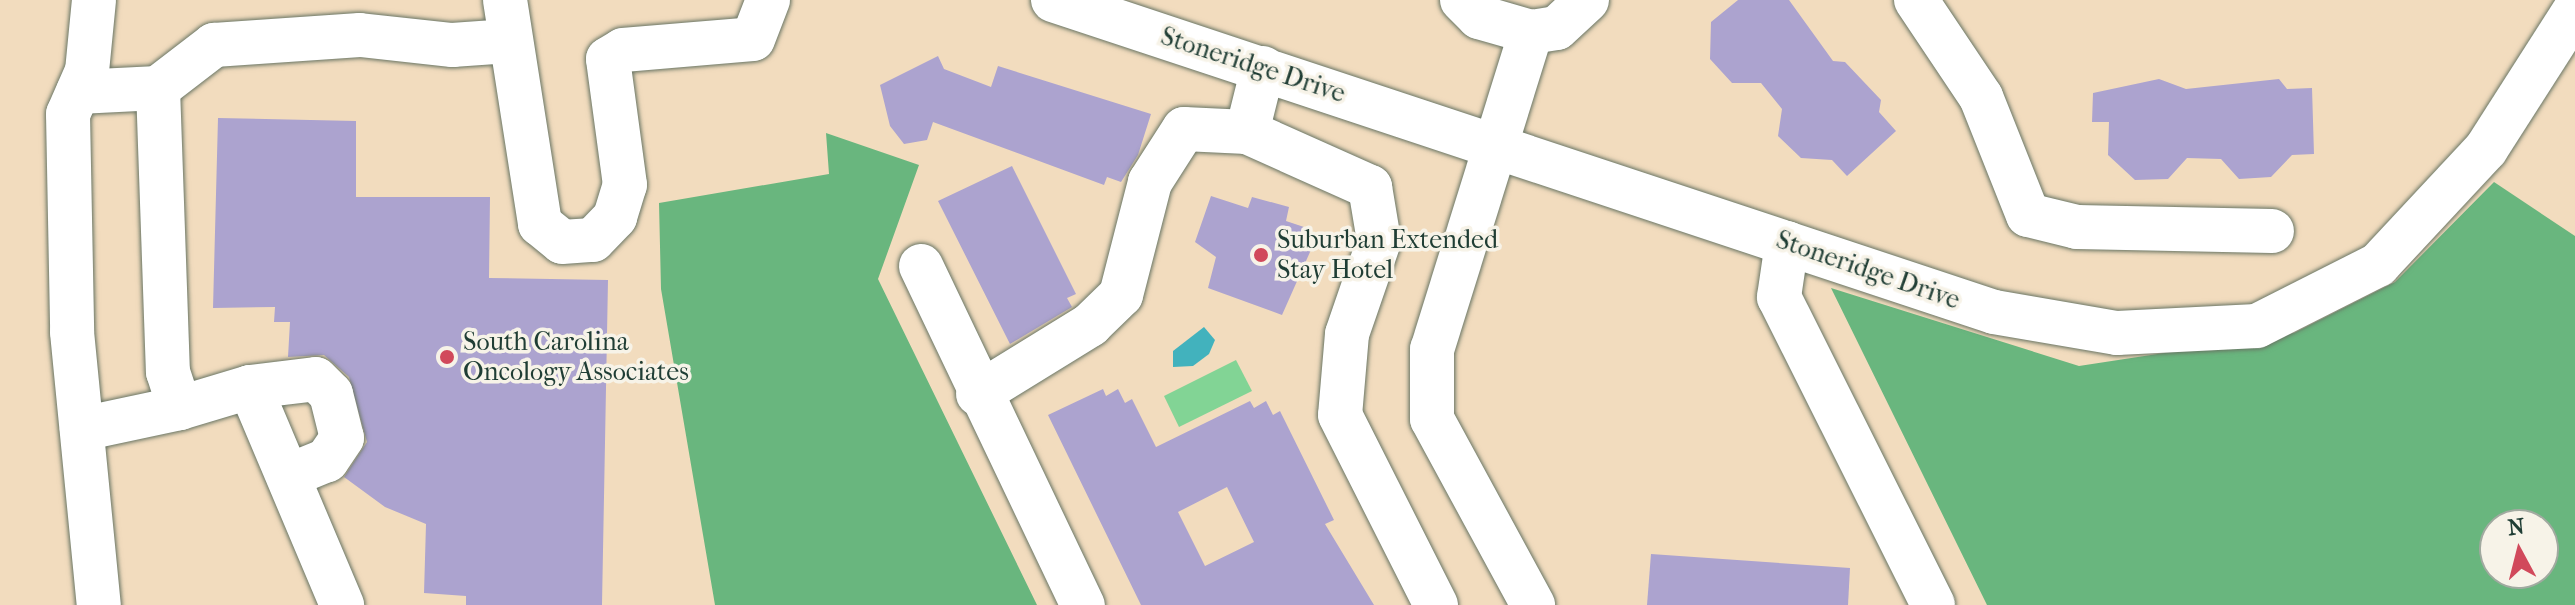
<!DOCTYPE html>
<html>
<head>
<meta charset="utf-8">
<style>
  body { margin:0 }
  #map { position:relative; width:2575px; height:605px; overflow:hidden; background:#f2dcbe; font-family:"IM FELL French Canon",serif }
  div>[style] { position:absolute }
  .green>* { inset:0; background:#82d495 }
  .forest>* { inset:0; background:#69b67e }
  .water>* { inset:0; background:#42b2bd }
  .building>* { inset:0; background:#aca3cf }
  .roads { filter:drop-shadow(0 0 2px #697564) drop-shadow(0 0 2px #697564) }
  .minor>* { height:44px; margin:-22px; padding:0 22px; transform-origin:22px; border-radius:22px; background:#fff }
  .dots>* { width:22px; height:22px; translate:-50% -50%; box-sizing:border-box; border:4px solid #f7f3e8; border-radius:50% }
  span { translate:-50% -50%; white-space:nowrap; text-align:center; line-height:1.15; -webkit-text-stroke:7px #f7f3e8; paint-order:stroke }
  .street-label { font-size:26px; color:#1f3d34 }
  .poi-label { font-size:26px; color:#1f3d34 }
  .left { translate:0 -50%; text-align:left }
  .north { position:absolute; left:2479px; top:509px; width:80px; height:80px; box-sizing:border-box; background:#f7f3e8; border:2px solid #a1aaa0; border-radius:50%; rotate:353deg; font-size:22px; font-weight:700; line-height:32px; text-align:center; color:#1f3d34 }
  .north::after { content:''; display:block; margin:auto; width:28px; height:36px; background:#d1495b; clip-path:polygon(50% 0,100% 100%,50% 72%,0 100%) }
</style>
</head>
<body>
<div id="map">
  <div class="green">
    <div style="clip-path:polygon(1236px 360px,1252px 391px,1179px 427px,1164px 396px)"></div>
  </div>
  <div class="forest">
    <div style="clip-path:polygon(826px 133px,919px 165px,878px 279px,1037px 605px,715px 605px,661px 289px,659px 203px,829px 174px)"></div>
    <div style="clip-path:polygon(evenodd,2494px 182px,2575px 236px,2575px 605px,1987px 605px,1831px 288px,2079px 366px,2294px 333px,2395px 282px,2494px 182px,2495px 525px,2543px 525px,2543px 573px,2495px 573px,2495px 525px)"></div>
  </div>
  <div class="water">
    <div style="clip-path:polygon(1204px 327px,1215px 340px,1209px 354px,1193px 366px,1173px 367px,1173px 351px)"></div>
  </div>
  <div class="building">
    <div style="clip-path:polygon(1738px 0,1789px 0,1833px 61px,1845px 62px,1881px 100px,1879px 112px,1896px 131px,1847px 176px,1832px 160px,1801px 158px,1778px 136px,1782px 109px,1761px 83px,1732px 83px,1710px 59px,1711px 22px)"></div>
    <div style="clip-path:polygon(938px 56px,944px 69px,991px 87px,998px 66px,1151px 114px,1138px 155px,1121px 182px,1107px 177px,1104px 185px,933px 122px,927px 140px,904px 144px,890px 126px,880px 85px)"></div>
    <div style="clip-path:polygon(2159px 79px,2186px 89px,2279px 79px,2287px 89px,2312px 88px,2314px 154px,2292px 155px,2271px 177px,2239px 179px,2221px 159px,2187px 158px,2168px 179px,2135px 180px,2108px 155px,2109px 122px,2092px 122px,2093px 93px)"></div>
    <div style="clip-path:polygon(218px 118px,356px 121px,356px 197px,490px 197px,489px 278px,608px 280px,602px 605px,466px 605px,466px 596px,424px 593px,426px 524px,385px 507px,344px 477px,367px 442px,349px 377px,324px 355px,288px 357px,290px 322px,274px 322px,275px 307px,213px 308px)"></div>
    <div style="clip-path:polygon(1012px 166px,1076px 294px,1067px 298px,1072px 307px,1010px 344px,938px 201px)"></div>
    <div style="clip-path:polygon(1211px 196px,1248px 208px,1252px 197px,1289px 207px,1286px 221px,1307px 228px,1303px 241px,1314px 243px,1282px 315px,1208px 288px,1216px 257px,1195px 242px)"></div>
    <div style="clip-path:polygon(evenodd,1103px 389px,1106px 396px,1118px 389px,1125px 403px,1132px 399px,1156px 447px,1250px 401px,1254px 408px,1266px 401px,1273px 415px,1280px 411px,1334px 520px,1325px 524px,1374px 605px,1141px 605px,1048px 415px,1103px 389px,1227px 487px,1254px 542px,1205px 566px,1178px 512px,1227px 487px)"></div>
    <div style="clip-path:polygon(1651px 554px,1850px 568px,1848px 605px,1647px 605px)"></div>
  </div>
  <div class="roads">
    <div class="minor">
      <div style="left:94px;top:0;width:71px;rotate:95.6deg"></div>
      <div style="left:87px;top:71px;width:47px;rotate:113.8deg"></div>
      <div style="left:68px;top:114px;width:218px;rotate:88.9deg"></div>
      <div style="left:72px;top:332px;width:274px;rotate:84.4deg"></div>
      <div style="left:505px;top:0;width:227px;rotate:81.1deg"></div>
      <div style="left:540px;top:224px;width:28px;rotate:39deg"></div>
      <div style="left:562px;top:242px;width:31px;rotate:-4deg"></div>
      <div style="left:593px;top:240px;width:32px;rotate:-46deg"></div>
      <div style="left:615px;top:217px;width:34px;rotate:-73deg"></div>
      <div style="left:625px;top:185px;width:127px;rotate:-97.7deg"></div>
      <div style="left:608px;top:59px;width:17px;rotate:-31deg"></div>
      <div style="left:623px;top:50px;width:130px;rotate:-4.8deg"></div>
      <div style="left:753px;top:39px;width:42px;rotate:-69deg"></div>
      <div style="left:1053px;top:0;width:991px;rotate:18.34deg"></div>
      <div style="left:1994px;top:312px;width:125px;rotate:9.7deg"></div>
      <div style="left:2117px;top:333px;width:140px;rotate:-2.9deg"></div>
      <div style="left:2257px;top:326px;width:136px;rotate:-26.8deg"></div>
      <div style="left:2378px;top:265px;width:158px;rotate:-47deg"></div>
      <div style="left:2486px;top:149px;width:165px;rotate:-57.4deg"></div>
      <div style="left:1462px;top:0;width:24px;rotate:45deg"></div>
      <div style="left:1479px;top:17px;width:54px;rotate:16.1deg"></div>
      <div style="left:1531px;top:32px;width:26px;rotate:-9deg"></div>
      <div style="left:1557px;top:28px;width:41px;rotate:-43deg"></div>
      <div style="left:1916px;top:0;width:117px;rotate:56.2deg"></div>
      <div style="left:1981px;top:97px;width:127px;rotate:68.3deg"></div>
      <div style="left:2028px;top:215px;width:50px;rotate:13.8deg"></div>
      <div style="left:2077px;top:227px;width:195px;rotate:1.2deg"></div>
      <div style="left:1531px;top:32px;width:332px;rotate:107.3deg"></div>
      <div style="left:1432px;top:349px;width:70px;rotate:90deg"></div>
      <div style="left:1432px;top:419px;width:212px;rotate:61.5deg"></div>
      <div style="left:1263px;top:68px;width:66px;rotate:104deg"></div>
      <div style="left:1247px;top:132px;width:135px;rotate:24.1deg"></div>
      <div style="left:1370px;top:187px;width:55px;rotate:80.5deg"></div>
      <div style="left:1379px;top:241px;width:98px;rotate:109deg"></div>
      <div style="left:1347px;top:334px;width:81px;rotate:94.9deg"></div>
      <div style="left:1340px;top:415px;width:213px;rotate:63.2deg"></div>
      <div style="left:158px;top:88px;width:284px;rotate:88deg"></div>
      <div style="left:168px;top:372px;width:38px;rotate:72deg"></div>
      <div style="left:180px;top:408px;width:73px;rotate:-16.7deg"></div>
      <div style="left:250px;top:387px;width:237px;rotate:67.1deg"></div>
      <div style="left:78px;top:92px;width:80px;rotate:-2.9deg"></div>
      <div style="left:158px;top:88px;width:71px;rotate:-37.5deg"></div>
      <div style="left:214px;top:45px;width:146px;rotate:-3.9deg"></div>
      <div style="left:360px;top:35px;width:93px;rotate:6.2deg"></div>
      <div style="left:452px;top:45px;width:57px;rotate:-4deg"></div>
      <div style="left:1787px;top:243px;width:55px;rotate:98.4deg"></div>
      <div style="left:1779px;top:297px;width:344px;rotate:63.4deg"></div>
      <div style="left:921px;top:266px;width:376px;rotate:64.5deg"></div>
      <div style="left:250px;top:387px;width:66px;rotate:-6.9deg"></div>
      <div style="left:316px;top:379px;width:21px;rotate:45deg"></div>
      <div style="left:331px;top:394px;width:45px;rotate:76deg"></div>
      <div style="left:342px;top:438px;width:27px;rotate:124deg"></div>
      <div style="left:327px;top:460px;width:42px;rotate:157.7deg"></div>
      <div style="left:978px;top:394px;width:132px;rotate:-31.6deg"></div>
      <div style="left:1090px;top:325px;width:43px;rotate:-44.1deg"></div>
      <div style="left:1121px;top:295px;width:117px;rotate:-75.6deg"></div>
      <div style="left:1150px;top:182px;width:63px;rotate:-57.3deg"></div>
      <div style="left:1184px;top:129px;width:63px;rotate:2.7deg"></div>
      <div style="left:82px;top:429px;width:100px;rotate:-12.1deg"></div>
    </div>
  </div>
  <div class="dots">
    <div style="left:1261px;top:255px;background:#d1495b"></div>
    <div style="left:447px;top:357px;background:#d1495b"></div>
  </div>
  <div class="street-label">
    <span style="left:1253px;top:65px;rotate:18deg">Stoneridge Drive</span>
    <span style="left:1868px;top:270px;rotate:19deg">Stoneridge Drive</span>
  </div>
  <div class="poi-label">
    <span class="left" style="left:1277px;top:255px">Suburban Extended<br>Stay Hotel</span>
    <span class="left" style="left:463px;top:357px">South Carolina<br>Oncology Associates</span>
  </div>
  <div class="north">N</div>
</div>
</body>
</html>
